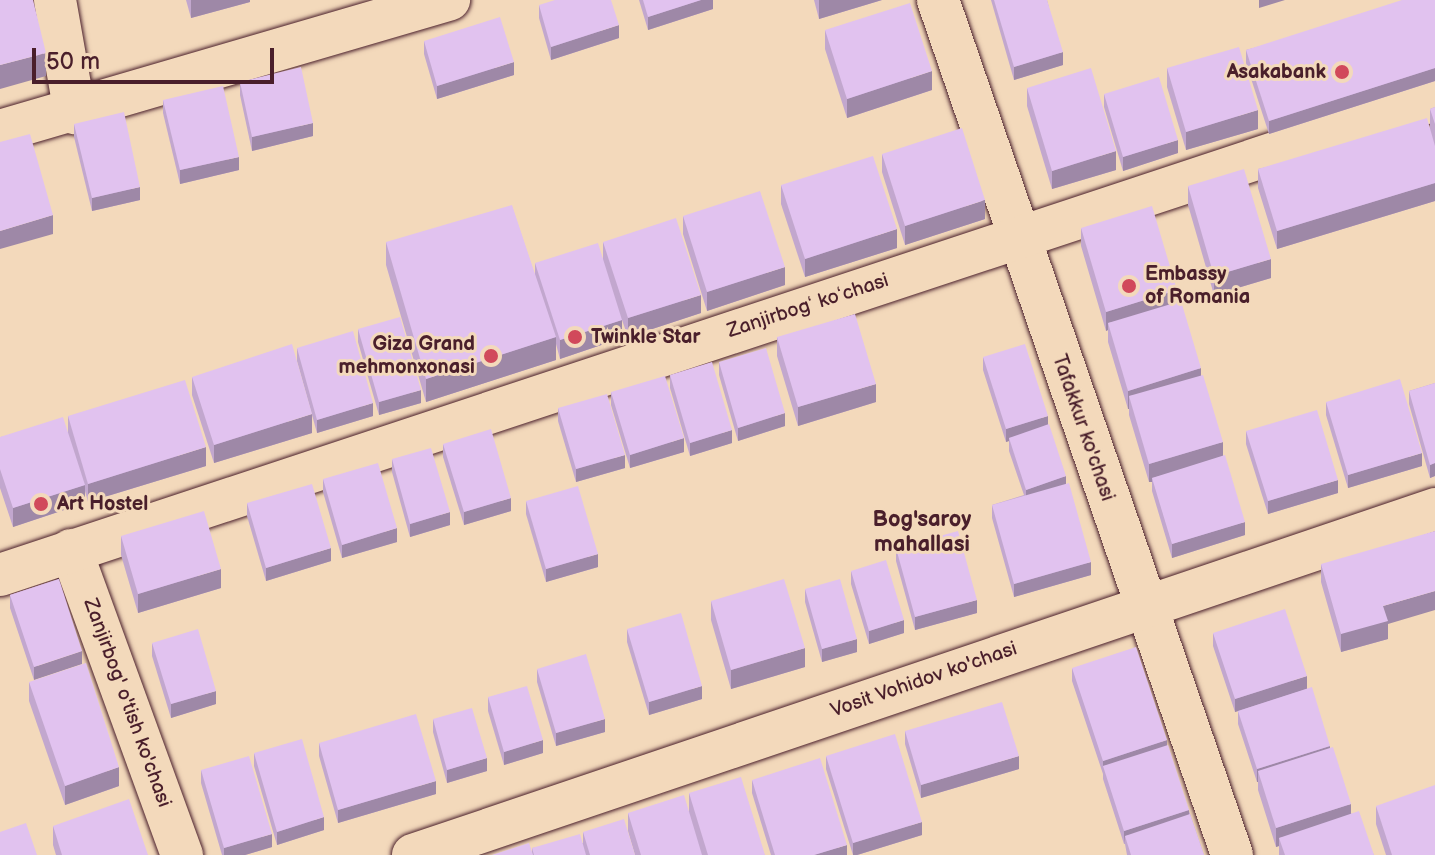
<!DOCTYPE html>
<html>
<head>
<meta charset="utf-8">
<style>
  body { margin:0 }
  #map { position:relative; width:1435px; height:855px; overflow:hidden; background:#f3d9bb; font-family:"Balsamiq Sans",sans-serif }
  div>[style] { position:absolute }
  .roads { filter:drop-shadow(0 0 2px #4a1f2b) drop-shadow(0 0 2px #4a1f2b) }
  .minor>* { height:42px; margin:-21px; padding:0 21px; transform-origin:21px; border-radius:21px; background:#f3d9bb }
  .wall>* { inset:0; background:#c2a7ce }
  .shaded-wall>* { inset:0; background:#9e88a7 }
  .building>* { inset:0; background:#e1c2ef }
  .dots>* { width:22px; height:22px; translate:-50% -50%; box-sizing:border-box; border:4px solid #f3d9bb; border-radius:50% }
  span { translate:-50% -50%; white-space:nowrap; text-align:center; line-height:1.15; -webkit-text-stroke:6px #f3d9bb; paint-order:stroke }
  .poi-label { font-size:20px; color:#4a1f2b; font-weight:700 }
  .right { translate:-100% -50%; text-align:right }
  .left { translate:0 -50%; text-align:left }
  .street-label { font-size:20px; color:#4a1f2b }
  .neighbourhood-label { font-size:22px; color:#4a1f2b; font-weight:700 }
  .scale { position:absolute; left:32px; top:48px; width:242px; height:36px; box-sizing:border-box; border:4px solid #4a1f2b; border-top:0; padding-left:10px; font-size:24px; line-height:28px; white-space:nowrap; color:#4a1f2b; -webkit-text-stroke:6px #f3d9bb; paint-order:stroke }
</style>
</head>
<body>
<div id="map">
  <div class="roads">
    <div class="minor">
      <div style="left:55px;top:0;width:115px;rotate:80deg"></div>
      <div style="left:938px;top:0;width:904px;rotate:71.02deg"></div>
      <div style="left:0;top:131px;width:468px;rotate:-16.3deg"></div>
      <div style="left:71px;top:550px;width:325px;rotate:70deg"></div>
      <div style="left:0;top:575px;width:1512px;rotate:-18.32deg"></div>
      <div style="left:413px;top:855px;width:1079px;rotate:-18.7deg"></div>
    </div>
  </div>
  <div class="wall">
    <div style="clip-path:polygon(186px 0,250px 0,250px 2px,191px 18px)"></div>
    <div style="clip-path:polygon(639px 0,713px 0,713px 9px,648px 30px)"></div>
    <div style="clip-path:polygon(814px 0,882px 0,819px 19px)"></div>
    <div style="clip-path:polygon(991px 0,1047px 0,1063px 65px,1014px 80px)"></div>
    <div style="clip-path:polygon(1435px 0,1435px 81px,1269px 134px,1246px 63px,1246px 50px)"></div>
    <div style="clip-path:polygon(539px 5px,619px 38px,551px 60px,539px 18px)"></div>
    <div style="clip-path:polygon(825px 30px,932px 90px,847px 118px,825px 49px)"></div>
    <div style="clip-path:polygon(424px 41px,514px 75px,437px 99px,424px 54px)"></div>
    <div style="clip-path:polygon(1167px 68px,1258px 129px,1186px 150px,1167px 87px)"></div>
    <div style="clip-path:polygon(240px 82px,313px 136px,252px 151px,240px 95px)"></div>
    <div style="clip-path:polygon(1027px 88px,1116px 170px,1052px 189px,1027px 106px)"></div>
    <div style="clip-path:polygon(1104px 94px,1178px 153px,1123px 171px,1104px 107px)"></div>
    <div style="clip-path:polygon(163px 100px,239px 170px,180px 184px,163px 113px)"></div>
    <div style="clip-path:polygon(1435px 107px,1435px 201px,1277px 249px,1258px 188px,1258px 169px,1430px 130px,1430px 109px)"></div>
    <div style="clip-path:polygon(74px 124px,140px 200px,92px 211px,74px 137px)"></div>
    <div style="clip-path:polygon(882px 154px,985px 219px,905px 245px,882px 172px)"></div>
    <div style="clip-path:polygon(781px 185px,897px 248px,805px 277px,781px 204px)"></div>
    <div style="clip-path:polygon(1188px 186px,1271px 278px,1214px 295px,1188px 205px)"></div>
    <div style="clip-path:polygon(683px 216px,785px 285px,707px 311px,683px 234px)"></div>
    <div style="clip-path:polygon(1081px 228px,1177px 302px,1201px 375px,1245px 535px,1172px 558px,1152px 491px,1152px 482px,1149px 482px,1129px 415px,1129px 409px,1128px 409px,1108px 342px,1108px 330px,1106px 331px,1081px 246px)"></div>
    <div style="clip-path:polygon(386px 242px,535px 276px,535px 263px,603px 260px,603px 242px,701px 313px,628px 337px,622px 320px,622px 338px,560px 359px,556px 344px,556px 360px,426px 402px,386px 265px)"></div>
    <div style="clip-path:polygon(358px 329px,421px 403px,379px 415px,358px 342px)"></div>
    <div style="clip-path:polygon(777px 337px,876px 402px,798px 426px,777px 356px)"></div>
    <div style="clip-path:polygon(297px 348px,373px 416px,317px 433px,297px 361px)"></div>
    <div style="clip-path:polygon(983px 357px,1048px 425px,1066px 484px,1091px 575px,1014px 597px,992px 518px,992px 505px,1024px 495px,1009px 451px,1009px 441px,1006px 442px,983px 370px)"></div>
    <div style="clip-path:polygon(719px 362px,785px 426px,738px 441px,719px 375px)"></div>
    <div style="clip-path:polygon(670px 375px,732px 443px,690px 456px,670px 388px)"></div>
    <div style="clip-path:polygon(192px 377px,312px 433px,214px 463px,192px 395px)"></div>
    <div style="clip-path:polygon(1435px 383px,1435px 476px,1430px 478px,1409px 404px,1409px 391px)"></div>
    <div style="clip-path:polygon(611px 392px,684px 452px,630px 468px,611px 405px)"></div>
    <div style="clip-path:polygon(1326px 402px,1422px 466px,1348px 488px,1326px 415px)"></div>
    <div style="clip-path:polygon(558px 408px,625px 468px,576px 482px,558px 421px)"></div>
    <div style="clip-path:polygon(68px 416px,206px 466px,88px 502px,85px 491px,85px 503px,13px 527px,0 488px,0 437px,68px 432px)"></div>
    <div style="clip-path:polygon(1246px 431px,1338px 493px,1268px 514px,1246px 444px)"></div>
    <div style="clip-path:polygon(443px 444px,511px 511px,464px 525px,443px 457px)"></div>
    <div style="clip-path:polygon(392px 459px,450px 525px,410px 537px,392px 472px)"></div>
    <div style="clip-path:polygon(323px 479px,397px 542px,342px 558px,323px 492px)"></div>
    <div style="clip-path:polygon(526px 501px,598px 567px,546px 582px,526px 514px)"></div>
    <div style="clip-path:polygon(247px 503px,331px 561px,266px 581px,247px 516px)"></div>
    <div style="clip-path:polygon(121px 536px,221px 588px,138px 613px,121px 555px)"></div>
    <div style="clip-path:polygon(896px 548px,977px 613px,915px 630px,896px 561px)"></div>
    <div style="clip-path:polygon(1321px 564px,1388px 624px,1388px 639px,1341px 652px,1321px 582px)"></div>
    <div style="clip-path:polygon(851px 571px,904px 633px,869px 644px,851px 584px)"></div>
    <div style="clip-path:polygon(59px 579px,34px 680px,10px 608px,10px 595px)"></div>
    <div style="clip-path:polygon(805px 589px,857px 652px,822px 662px,805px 602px)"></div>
    <div style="clip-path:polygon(711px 601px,805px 667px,731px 689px,711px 620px)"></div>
    <div style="clip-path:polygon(627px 629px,702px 699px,649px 715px,627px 642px)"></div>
    <div style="clip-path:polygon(1213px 633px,1307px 689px,1330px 748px,1351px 813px,1374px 855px,1279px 855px,1279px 846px,1276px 847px,1258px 790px,1258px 782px,1257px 782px,1238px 724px,1238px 711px,1235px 712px,1213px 646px)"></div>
    <div style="clip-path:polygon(152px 643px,216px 704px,171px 718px,152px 656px)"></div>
    <div style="clip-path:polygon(1072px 668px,1167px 746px,1204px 855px,1127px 855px,1125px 844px,1124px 844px,1103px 779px,1103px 774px,1072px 681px)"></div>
    <div style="clip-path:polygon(537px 669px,605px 732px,556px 746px,537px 682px)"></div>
    <div style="clip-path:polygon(29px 682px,119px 786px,65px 805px,29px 701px)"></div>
    <div style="clip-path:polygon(488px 697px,543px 753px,504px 765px,488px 711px)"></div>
    <div style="clip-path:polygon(433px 719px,487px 771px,447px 783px,433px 732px)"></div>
    <div style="clip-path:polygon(905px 731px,1019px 769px,921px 798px,905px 744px)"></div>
    <div style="clip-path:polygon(319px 743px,436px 794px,338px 823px,319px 756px)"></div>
    <div style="clip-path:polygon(254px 753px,324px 830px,277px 845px,254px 766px)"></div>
    <div style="clip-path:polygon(826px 756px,922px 835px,857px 855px,853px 855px,826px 769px)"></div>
    <div style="clip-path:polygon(201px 770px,272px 847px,245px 855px,222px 855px,201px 783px)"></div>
    <div style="clip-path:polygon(752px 780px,847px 855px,771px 855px,752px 793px)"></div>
    <div style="clip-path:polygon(689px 793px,765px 855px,635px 855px,628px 831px,628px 813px,689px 811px)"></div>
    <div style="clip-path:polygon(1376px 806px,1435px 855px,1386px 855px,1376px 824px)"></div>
    <div style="clip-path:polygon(53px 826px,148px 855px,56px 855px,53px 845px)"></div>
    <div style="clip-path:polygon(583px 832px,635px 855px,492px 855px,532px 854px,532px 848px,583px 843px)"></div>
  </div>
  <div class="shaded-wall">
    <div style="clip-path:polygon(191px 0,250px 0,250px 2px,191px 18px)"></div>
    <div style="clip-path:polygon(701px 0,713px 0,713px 9px,648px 30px,648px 17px)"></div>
    <div style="clip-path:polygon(819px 0,882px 0,819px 19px)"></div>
    <div style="clip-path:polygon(1259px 0,1285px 0,1259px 8px)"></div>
    <div style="clip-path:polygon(619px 25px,619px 38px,551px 60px,551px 47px)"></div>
    <div style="clip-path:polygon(1063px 52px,1063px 65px,1014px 80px,1014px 67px)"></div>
    <div style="clip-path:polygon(46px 53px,46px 76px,0 89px,0 65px)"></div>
    <div style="clip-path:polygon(514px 62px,514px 75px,437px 99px,437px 86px)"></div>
    <div style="clip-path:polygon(1435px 68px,1435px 81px,1269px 134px,1269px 121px)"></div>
    <div style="clip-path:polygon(932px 71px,932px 90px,847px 118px,847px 99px)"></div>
    <div style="clip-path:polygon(1258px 110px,1258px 129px,1186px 150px,1186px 132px)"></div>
    <div style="clip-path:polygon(313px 123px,313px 136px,252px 151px,252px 137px)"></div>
    <div style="clip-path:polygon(1178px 140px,1178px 153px,1123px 171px,1123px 157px)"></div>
    <div style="clip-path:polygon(1116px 151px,1116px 170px,1052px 189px,1052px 171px)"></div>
    <div style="clip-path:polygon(239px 157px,239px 170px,180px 184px,180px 170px)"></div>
    <div style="clip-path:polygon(1435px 183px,1435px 201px,1277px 249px,1277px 231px)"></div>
    <div style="clip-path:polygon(140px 187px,140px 200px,92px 211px,92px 198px)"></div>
    <div style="clip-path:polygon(985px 200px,985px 219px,905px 245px,905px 226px)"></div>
    <div style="clip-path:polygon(53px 215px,53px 234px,0 249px,0 231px)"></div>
    <div style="clip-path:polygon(897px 229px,897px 248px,805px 277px,805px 259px)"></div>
    <div style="clip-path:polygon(1271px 259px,1271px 278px,1214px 295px,1214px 276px)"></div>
    <div style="clip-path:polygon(785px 267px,785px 285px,707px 311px,707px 292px)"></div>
    <div style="clip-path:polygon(1177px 290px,1177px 309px,1108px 323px,1108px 330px,1106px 331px,1106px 312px)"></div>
    <div style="clip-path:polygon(701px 295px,701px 313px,628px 337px,628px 318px)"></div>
    <div style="clip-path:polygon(622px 320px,622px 338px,560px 359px,560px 340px)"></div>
    <div style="clip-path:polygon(556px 337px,556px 360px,426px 402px,426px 379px)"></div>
    <div style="clip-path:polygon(1201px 368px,1201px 387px,1129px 396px,1129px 409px,1128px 409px,1128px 391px)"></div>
    <div style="clip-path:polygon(876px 384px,876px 402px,798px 426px,798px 407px)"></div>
    <div style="clip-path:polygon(421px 390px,421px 403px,379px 415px,379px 402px)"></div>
    <div style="clip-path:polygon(373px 403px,373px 416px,317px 433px,317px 420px)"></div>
    <div style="clip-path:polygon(785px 413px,785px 426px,738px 441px,738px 428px)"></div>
    <div style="clip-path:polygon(312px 414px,312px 433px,214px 463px,214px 445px)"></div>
    <div style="clip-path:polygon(1048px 416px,1048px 429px,1009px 438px,1009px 441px,1006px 442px,1006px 429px)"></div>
    <div style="clip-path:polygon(732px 430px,732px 443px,690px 456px,690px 443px)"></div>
    <div style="clip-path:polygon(684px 438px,684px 452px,630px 468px,630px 455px)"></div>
    <div style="clip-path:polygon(1223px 442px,1223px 460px,1152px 478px,1152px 482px,1149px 482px,1149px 464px)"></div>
    <div style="clip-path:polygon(206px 447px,206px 466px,88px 502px,88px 484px)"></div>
    <div style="clip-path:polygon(1422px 453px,1422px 466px,1348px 488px,1348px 475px)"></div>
    <div style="clip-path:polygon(625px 455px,625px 468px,576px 482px,576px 469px)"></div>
    <div style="clip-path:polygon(1435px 463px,1435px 476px,1430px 478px,1430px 465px)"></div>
    <div style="clip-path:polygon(1066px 476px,1066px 489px,1026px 503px,1026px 490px)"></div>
    <div style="clip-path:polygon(1338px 480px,1338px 493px,1268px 514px,1268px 501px)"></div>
    <div style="clip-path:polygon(85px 485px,85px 503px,13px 527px,13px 508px)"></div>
    <div style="clip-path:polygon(511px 498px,511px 511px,464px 525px,464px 512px)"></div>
    <div style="clip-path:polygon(450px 512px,450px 525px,410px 537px,410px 524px)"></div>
    <div style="clip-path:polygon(1245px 522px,1245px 535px,1172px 558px,1172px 544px)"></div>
    <div style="clip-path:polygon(397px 528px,397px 542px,342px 558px,342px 545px)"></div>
    <div style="clip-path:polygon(331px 548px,331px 561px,266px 581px,266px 568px)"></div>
    <div style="clip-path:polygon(598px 554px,598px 567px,546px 582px,546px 569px)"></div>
    <div style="clip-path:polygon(1091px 562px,1091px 575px,1014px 597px,1014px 584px)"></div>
    <div style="clip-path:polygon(221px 569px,221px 588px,138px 613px,138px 594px)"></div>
    <div style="clip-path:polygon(1435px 591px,1435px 610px,1388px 624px,1388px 639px,1341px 652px,1341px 634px,1383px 606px)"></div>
    <div style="clip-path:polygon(977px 600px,977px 613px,915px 630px,915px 617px)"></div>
    <div style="clip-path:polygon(904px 620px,904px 633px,869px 644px,869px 631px)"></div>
    <div style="clip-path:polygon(857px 639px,857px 652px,822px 662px,822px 649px)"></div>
    <div style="clip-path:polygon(805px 648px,805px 667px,731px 689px,731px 670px)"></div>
    <div style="clip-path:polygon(82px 651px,82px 664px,34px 680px,34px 667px)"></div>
    <div style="clip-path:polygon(1307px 676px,1307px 689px,1235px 712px,1235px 699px)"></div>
    <div style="clip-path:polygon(702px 686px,702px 699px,649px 715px,649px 702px)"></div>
    <div style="clip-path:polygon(216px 691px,216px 704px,171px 718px,171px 704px)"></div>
    <div style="clip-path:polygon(605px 719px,605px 732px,556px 746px,556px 733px)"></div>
    <div style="clip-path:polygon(543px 740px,543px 753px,504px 765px,504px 752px)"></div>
    <div style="clip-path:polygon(1167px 740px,1167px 753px,1103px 766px,1103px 761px)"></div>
    <div style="clip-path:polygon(1330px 746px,1330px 759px,1258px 771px,1258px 782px,1257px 782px,1257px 769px)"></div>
    <div style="clip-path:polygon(1019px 756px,1019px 769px,921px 798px,921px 785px)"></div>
    <div style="clip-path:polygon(487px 758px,487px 771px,447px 783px,447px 770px)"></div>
    <div style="clip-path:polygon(119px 767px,119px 786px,65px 805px,65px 786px)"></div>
    <div style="clip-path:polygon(436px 781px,436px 794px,338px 823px,338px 810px)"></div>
    <div style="clip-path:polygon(1351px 804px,1351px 822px,1279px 838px,1279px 846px,1276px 847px,1276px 828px)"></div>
    <div style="clip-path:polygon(1189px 810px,1189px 823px,1125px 836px,1124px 844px,1124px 831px)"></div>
    <div style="clip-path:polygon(324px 817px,324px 830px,277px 845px,277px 832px)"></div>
    <div style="clip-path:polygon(922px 822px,922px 835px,857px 855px,853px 855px,853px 843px)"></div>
    <div style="clip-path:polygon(272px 834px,272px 847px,245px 855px,224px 855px,224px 848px)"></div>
    <div style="clip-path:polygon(847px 845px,847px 855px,814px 855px)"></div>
  </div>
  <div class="building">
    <div style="clip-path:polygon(0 0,33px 0,46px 53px,0 65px)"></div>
    <div style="clip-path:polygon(555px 0,611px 0,619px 25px,551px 47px,539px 5px)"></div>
    <div style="clip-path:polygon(643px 0,701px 0,648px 17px)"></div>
    <div style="clip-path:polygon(994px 0,1047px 0,1063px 52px,1014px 67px)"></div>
    <div style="clip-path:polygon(1402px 0,1435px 0,1435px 68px,1269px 121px,1246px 50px)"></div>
    <div style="clip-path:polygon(910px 3px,932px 71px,847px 99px,825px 30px)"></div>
    <div style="clip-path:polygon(500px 17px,514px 62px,437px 86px,424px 41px)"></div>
    <div style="clip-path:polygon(1239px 47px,1258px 110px,1186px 132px,1167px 68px)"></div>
    <div style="clip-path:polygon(301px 67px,313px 123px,252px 137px,240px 82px)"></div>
    <div style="clip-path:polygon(1091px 68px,1116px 151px,1052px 171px,1027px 88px)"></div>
    <div style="clip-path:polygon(1159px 77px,1178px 140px,1123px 157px,1104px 94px)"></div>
    <div style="clip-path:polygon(223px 86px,239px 157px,180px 170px,163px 100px)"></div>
    <div style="clip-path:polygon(1435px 107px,1435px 124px,1430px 109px)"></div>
    <div style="clip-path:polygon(124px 112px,140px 187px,92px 198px,74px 124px)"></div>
    <div style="clip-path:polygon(1427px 118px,1435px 146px,1435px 183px,1277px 231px,1258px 169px)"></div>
    <div style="clip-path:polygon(962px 128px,985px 200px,905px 226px,882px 154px)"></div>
    <div style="clip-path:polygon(30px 134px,53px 215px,0 231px,0 142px)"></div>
    <div style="clip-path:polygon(873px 156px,897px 229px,805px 259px,781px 185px)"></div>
    <div style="clip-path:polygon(1244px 169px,1271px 259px,1214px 276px,1188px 186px)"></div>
    <div style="clip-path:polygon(760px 191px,785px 267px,707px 292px,683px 216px)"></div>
    <div style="clip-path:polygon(512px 205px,556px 337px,426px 379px,386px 242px)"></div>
    <div style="clip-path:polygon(1152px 206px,1177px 290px,1106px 312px,1081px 228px)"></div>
    <div style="clip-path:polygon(676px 218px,701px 295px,628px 318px,603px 242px)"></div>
    <div style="clip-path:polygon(598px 243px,622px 320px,560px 340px,535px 263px)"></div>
    <div style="clip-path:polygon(1181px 301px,1201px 368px,1128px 391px,1108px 323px)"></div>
    <div style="clip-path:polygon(855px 314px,876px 384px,798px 407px,777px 337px)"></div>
    <div style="clip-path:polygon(400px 317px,421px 390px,379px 402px,358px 329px)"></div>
    <div style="clip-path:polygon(353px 331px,373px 403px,317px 420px,297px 348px)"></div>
    <div style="clip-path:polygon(292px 344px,312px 414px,214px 445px,192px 377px)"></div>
    <div style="clip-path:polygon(1025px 344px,1048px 416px,1006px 429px,983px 357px)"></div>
    <div style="clip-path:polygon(766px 348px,785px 413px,738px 428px,719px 362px)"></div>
    <div style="clip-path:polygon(712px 362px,732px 430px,690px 443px,670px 375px)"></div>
    <div style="clip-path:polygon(1203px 375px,1223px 442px,1149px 464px,1129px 396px)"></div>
    <div style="clip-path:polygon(665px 376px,684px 438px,630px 455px,611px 392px)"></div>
    <div style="clip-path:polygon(1400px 379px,1422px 453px,1348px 475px,1326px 402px)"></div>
    <div style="clip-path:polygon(185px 380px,206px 447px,88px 484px,68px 416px)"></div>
    <div style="clip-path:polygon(1435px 383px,1435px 463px,1430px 465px,1409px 391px)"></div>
    <div style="clip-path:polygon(607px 394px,625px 455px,576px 469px,558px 408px)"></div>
    <div style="clip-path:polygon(1317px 410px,1338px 480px,1268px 501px,1246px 431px)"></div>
    <div style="clip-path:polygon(63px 417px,85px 485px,13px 508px,0 469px,0 437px)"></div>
    <div style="clip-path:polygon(1049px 424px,1066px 476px,1026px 490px,1009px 438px)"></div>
    <div style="clip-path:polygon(491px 429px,511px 498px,464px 512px,443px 444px)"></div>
    <div style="clip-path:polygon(431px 448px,450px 512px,410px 524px,392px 459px)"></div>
    <div style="clip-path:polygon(1225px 455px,1245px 522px,1172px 544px,1152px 478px)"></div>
    <div style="clip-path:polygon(378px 463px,397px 528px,342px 545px,323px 479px)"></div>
    <div style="clip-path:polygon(1069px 483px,1091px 562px,1014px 584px,992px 505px)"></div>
    <div style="clip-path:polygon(312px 484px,331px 548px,266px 568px,247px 503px)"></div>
    <div style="clip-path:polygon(578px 486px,598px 554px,546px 569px,526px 501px)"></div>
    <div style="clip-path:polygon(204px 511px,221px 569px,138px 594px,121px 536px)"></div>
    <div style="clip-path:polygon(958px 531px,977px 600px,915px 617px,896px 548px)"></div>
    <div style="clip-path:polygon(1435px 531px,1435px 591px,1383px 606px,1388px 621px,1341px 634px,1321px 564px)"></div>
    <div style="clip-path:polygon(886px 560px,904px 620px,869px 631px,851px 571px)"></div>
    <div style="clip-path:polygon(59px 579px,82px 651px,34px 667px,10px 595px)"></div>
    <div style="clip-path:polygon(784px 579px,805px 648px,731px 670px,711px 601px)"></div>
    <div style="clip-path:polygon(840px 579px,857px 639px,822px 649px,805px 589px)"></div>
    <div style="clip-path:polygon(1285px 609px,1307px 676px,1235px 699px,1213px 633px)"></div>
    <div style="clip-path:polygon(681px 613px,702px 686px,649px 702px,627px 629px)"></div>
    <div style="clip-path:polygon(198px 629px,216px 691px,171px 704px,152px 643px)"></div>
    <div style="clip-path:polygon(1136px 647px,1167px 740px,1103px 761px,1072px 668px)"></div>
    <div style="clip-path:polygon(586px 654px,605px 719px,556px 733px,537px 669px)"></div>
    <div style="clip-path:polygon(86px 663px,119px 767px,65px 786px,29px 682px)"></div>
    <div style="clip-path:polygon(527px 686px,543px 740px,504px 752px,488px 697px)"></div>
    <div style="clip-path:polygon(1312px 687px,1330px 746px,1257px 769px,1238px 711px)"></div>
    <div style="clip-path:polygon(1002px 702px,1019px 756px,921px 785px,905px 731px)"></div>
    <div style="clip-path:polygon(472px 708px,487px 758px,447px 770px,433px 719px)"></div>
    <div style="clip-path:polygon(416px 714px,436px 781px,338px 810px,319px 743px)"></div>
    <div style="clip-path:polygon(895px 734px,922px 822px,853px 843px,826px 756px)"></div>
    <div style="clip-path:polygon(302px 739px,324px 817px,277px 832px,254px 753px)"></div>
    <div style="clip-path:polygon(1168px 745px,1189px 810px,1124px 831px,1103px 766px)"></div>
    <div style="clip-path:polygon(1333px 747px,1351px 804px,1276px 828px,1258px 771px)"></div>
    <div style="clip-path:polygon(249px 756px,272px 834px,224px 848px,201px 770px)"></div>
    <div style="clip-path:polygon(820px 758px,847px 845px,814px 855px,775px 855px,752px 780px)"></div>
    <div style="clip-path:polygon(741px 777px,765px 855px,708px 855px,689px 793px)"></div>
    <div style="clip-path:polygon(1435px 785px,1435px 855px,1392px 855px,1376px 806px)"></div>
    <div style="clip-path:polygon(684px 795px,702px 855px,641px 855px,628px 813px)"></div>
    <div style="clip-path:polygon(129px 799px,148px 855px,62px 855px,53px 826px)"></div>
    <div style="clip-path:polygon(1359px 811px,1374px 855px,1285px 855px,1279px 838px)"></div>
    <div style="clip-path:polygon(1190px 814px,1204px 855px,1131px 855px,1125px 836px)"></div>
    <div style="clip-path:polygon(624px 819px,635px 855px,590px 855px,583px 832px)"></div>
    <div style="clip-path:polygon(26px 823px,37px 855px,0 855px,0 832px)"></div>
    <div style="clip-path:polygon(580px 834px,586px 855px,534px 855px,532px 848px)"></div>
    <div style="clip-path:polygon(529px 843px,533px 855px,492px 855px)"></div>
  </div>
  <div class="dots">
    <div style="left:1342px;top:72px;background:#d1495b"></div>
    <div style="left:1129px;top:286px;background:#d1495b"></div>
    <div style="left:575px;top:337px;background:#d1495b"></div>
    <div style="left:491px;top:356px;background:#d1495b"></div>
    <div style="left:41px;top:504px;background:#d1495b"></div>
  </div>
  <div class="poi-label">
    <span class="right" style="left:1326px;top:72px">Asakabank</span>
    <span class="left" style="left:1145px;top:286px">Embassy<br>of Romania</span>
    <span class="left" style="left:591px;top:337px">Twinkle Star</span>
    <span class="right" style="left:475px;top:356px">Giza Grand<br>mehmonxonasi</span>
    <span class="left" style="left:57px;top:504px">Art Hostel</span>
  </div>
  <div class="street-label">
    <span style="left:808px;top:306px;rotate:-18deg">Zanjirbogʻ koʻchasi</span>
    <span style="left:1083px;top:428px;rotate:71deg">Tafakkur ko'chasi</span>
    <span style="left:924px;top:680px;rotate:-19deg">Vosit Vohidov ko'chasi</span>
    <span style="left:127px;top:703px;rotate:70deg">Zanjirbog' o'tish ko'chasi</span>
  </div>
  <div class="neighbourhood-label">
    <span style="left:922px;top:532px">Bog'saroy<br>mahallasi</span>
  </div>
  <div class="scale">50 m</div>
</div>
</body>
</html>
